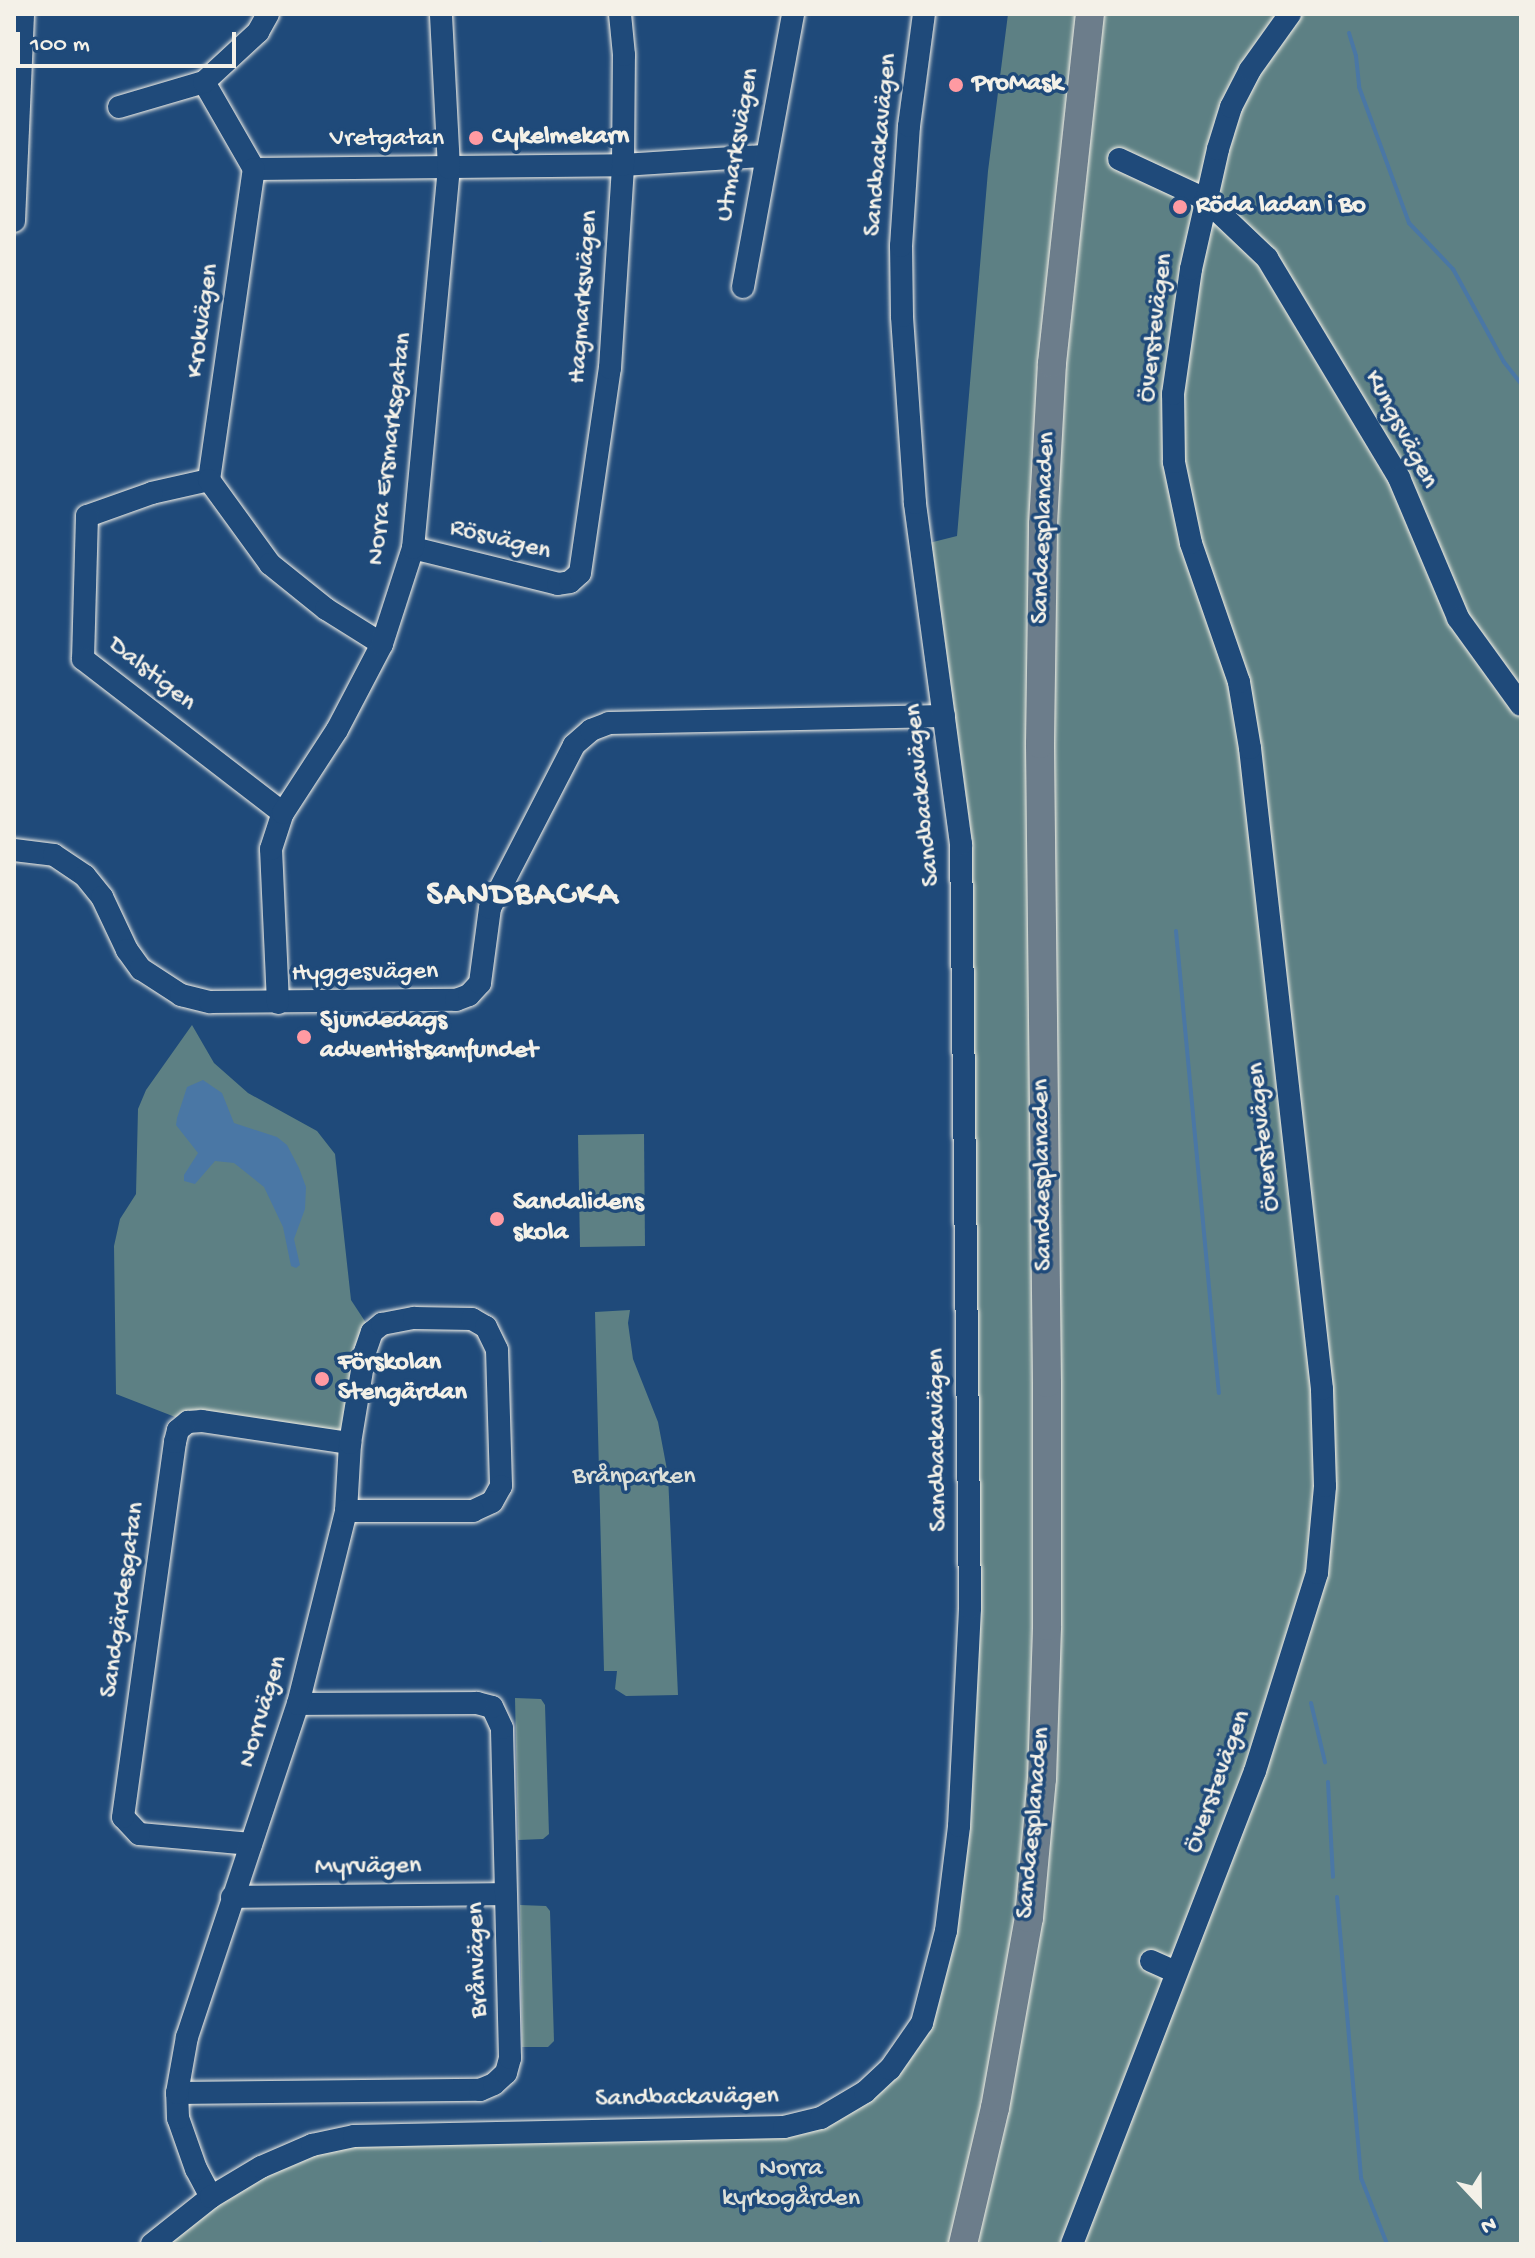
<!DOCTYPE html>
<html>
<head>
<meta charset="utf-8">
<style>
  body { margin:0 }
  #map { position:relative; width:1535px; height:2258px; overflow:hidden; background:#1f4a7a; font-family:"Gochi Hand",sans-serif }
  div>[style] { position:absolute }
  .green>* { inset:0; background:#5d8084 }
  .water>* { inset:0; background:#4a77a5 }
  .stream>* { height:4px; margin:-2px; padding:0 2px; transform-origin:2px; border-radius:2px; background:#4a77a5 }
  .roads { filter:drop-shadow(0 0 2px #f4f1e8) drop-shadow(0 0 2px #f4f1e8) }
  .minor>* { height:22px; margin:-11px; padding:0 11px; transform-origin:11px; border-radius:11px; background:#1f4a7a }
  .major>* { height:28px; margin:-14px; padding:0 14px; transform-origin:14px; border-radius:14px; background:#6c7d8b }
  .dots>* { width:22px; height:22px; translate:-50% -50%; box-sizing:border-box; border:4px solid #1f4a7a; border-radius:50% }
  span { translate:-50% -50%; white-space:nowrap; text-align:center; line-height:1.15; -webkit-text-stroke:7px #1f4a7a; paint-order:stroke }
  .poi-label { font-size:26px; color:#f4f1e8; font-weight:700 }
  .left { translate:0 -50%; text-align:left }
  .street-label { font-size:26px; color:#f4f1e8 }
  .park-label { font-size:26px; color:#dde0d9 }
  .district-label { font-size:34px; color:#f4f1e8; font-weight:700; letter-spacing:2px }
  .frame { position:absolute; inset:0; border:16px solid #f4f1e8; pointer-events:none }
  .north { position:absolute; left:1439px; top:2162px; width:80px; height:80px; -webkit-text-stroke:6px #1f4a7a; paint-order:stroke; rotate:158deg; font-size:22px; font-weight:700; line-height:32px; text-align:center; color:#f4f1e8 }
  .north::after { content:''; display:block; margin:auto; width:28px; height:36px; background:#f4f1e8; clip-path:polygon(50% 0,100% 100%,50% 72%,0 100%) }
  .scale { position:absolute; left:16px; top:32px; width:220px; height:36px; box-sizing:border-box; border:4px solid #f4f1e8; border-top:0; padding-left:10px; font-size:24px; line-height:28px; white-space:nowrap; color:#f4f1e8; -webkit-text-stroke:6px #1f4a7a; paint-order:stroke }
</style>
</head>
<body>
<div id="map">
  <div class="green">
    <div style="clip-path:polygon(1008px 14px,1521px 14px,1521px 2244px,152px 2244px,312px 2145px,822px 2118px,908px 2048px,959px 1826px,962px 905px,921px 545px,957px 536px,988px 171px)"></div>
    <div style="clip-path:polygon(192px 1025px,214px 1063px,248px 1093px,317px 1131px,335px 1154px,351px 1300px,372px 1332px,350px 1443px,188px 1422px,116px 1394px,114px 1246px,120px 1219px,136px 1194px,138px 1109px,146px 1090px)"></div>
    <div style="clip-path:polygon(644px 1134px,645px 1246px,580px 1247px,578px 1135px)"></div>
    <div style="clip-path:polygon(630px 1310px,628px 1323px,633px 1359px,658px 1422px,668px 1475px,678px 1695px,626px 1696px,615px 1689px,617px 1671px,604px 1671px,595px 1312px)"></div>
    <div style="clip-path:polygon(515px 1698px,541px 1699px,545px 1705px,549px 1834px,543px 1839px,518px 1840px)"></div>
    <div style="clip-path:polygon(520px 1905px,546px 1906px,550px 1911px,554px 2041px,548px 2047px,522px 2047px)"></div>
  </div>
  <div class="water">
    <div style="clip-path:polygon(203px 1080px,222px 1093px,234px 1123px,277px 1137px,287px 1145px,299px 1168px,306px 1187px,305px 1209px,294px 1239px,300px 1265px,296px 1268px,291px 1266px,283px 1227px,264px 1187px,234px 1163px,215px 1161px,195px 1184px,184px 1181px,184px 1175px,198px 1153px,176px 1125px,177px 1118px,187px 1087px)"></div>
  </div>
  <div class="stream">
    <div style="left:1349px;top:33px;width:24px;rotate:73deg"></div>
    <div style="left:1356px;top:56px;width:31px;rotate:84deg"></div>
    <div style="left:1359px;top:87px;width:145px;rotate:69.8deg"></div>
    <div style="left:1409px;top:223px;width:64px;rotate:46.3deg"></div>
    <div style="left:1453px;top:269px;width:106px;rotate:61.3deg"></div>
    <div style="left:1504px;top:362px;width:28px;rotate:52deg"></div>
    <div style="left:1176px;top:931px;width:464px;rotate:84.7deg"></div>
    <div style="left:1311px;top:1703px;width:61px;rotate:76.7deg"></div>
    <div style="left:1328px;top:1782px;width:95px;rotate:87deg"></div>
    <div style="left:1337px;top:1897px;width:282px;rotate:85.1deg"></div>
    <div style="left:1361px;top:2178px;width:71px;rotate:68.5deg"></div>
    <div style="left:540px;top:2243px;width:1px;rotate:45deg"></div>
  </div>
  <div class="roads">
    <div class="minor">
      <div style="left:204px;top:82px;width:100px;rotate:60.1deg"></div>
      <div style="left:254px;top:169px;width:369px;rotate:-0.6deg"></div>
      <div style="left:623px;top:165px;width:141px;rotate:-3.7deg"></div>
      <div style="left:119px;top:107px;width:89px;rotate:-16.4deg"></div>
      <div style="left:204px;top:82px;width:74px;rotate:-42.8deg"></div>
      <div style="left:258px;top:32px;width:21px;rotate:-61deg"></div>
      <div style="left:1119px;top:159px;width:95px;rotate:24.9deg"></div>
      <div style="left:1205px;top:199px;width:86px;rotate:43.6deg"></div>
      <div style="left:1267px;top:258px;width:257px;rotate:59deg"></div>
      <div style="left:1399px;top:478px;width:152px;rotate:67.1deg"></div>
      <div style="left:1458px;top:618px;width:107px;rotate:54.1deg"></div>
      <div style="left:14px;top:221px;width:207px;rotate:-87.5deg"></div>
      <div style="left:743px;top:287px;width:278px;rotate:-79.6deg"></div>
      <div style="left:209px;top:480px;width:58px;rotate:167.2deg"></div>
      <div style="left:152px;top:493px;width:69px;rotate:160.5deg"></div>
      <div style="left:87px;top:516px;width:143px;rotate:91.6deg"></div>
      <div style="left:83px;top:659px;width:252px;rotate:37.6deg"></div>
      <div style="left:209px;top:480px;width:314px;rotate:-81.8deg"></div>
      <div style="left:209px;top:480px;width:104px;rotate:54deg"></div>
      <div style="left:270px;top:564px;width:72px;rotate:38.8deg"></div>
      <div style="left:326px;top:609px;width:66px;rotate:32deg"></div>
      <div style="left:413px;top:548px;width:149px;rotate:13.9deg"></div>
      <div style="left:558px;top:584px;width:12px;rotate:-9deg"></div>
      <div style="left:570px;top:582px;width:13px;rotate:-42deg"></div>
      <div style="left:580px;top:573px;width:207px;rotate:-81.7deg"></div>
      <div style="left:610px;top:368px;width:203px;rotate:-86.3deg"></div>
      <div style="left:623px;top:165px;width:110px;rotate:-89.5deg"></div>
      <div style="left:624px;top:55px;width:41px;rotate:-95.6deg"></div>
      <div style="left:14px;top:850px;width:40px;rotate:7.1deg"></div>
      <div style="left:54px;top:855px;width:37px;rotate:34deg"></div>
      <div style="left:85px;top:876px;width:27px;rotate:51deg"></div>
      <div style="left:102px;top:897px;width:59px;rotate:64.7deg"></div>
      <div style="left:127px;top:950px;width:24px;rotate:54deg"></div>
      <div style="left:141px;top:969px;width:48px;rotate:33deg"></div>
      <div style="left:181px;top:995px;width:30px;rotate:14deg"></div>
      <div style="left:210px;top:1002px;width:246px;rotate:-0.5deg"></div>
      <div style="left:456px;top:1000px;width:14px;rotate:-21deg"></div>
      <div style="left:469px;top:995px;width:16px;rotate:-47deg"></div>
      <div style="left:480px;top:983px;width:76px;rotate:-82.4deg"></div>
      <div style="left:490px;top:908px;width:183px;rotate:-62.7deg"></div>
      <div style="left:574px;top:745px;width:23px;rotate:-41deg"></div>
      <div style="left:591px;top:730px;width:19px;rotate:-21deg"></div>
      <div style="left:609px;top:723px;width:335px;rotate:-1.2deg"></div>
      <div style="left:278px;top:1003px;width:154px;rotate:-92.6deg"></div>
      <div style="left:271px;top:849px;width:38px;rotate:-72deg"></div>
      <div style="left:283px;top:813px;width:99px;rotate:-57deg"></div>
      <div style="left:337px;top:730px;width:97px;rotate:-62.4deg"></div>
      <div style="left:382px;top:644px;width:101px;rotate:-72.1deg"></div>
      <div style="left:413px;top:548px;width:382px;rotate:-84.6deg"></div>
      <div style="left:449px;top:168px;width:154px;rotate:-93deg"></div>
      <div style="left:251px;top:1844px;width:112px;rotate:-174.9deg"></div>
      <div style="left:139px;top:1834px;width:23px;rotate:-133deg"></div>
      <div style="left:123px;top:1817px;width:379px;rotate:-82.1deg"></div>
      <div style="left:175px;top:1442px;width:12px;rotate:-76deg"></div>
      <div style="left:178px;top:1430px;width:13px;rotate:-39deg"></div>
      <div style="left:188px;top:1422px;width:14px;rotate:-4deg"></div>
      <div style="left:202px;top:1421px;width:150px;rotate:8.5deg"></div>
      <div style="left:232px;top:1897px;width:273px;rotate:-0.6deg"></div>
      <div style="left:1151px;top:1961px;width:27px;rotate:24deg"></div>
      <div style="left:177px;top:2093px;width:303px;rotate:-0.6deg"></div>
      <div style="left:480px;top:2090px;width:15px;rotate:-23deg"></div>
      <div style="left:494px;top:2084px;width:16px;rotate:-43deg"></div>
      <div style="left:506px;top:2073px;width:16px;rotate:-75deg"></div>
      <div style="left:510px;top:2058px;width:330px;rotate:-91.4deg"></div>
      <div style="left:502px;top:1728px;width:23px;rotate:-115deg"></div>
      <div style="left:492px;top:1707px;width:16px;rotate:-165deg"></div>
      <div style="left:477px;top:1703px;width:179px;rotate:179.7deg"></div>
      <div style="left:211px;top:2197px;width:32px;rotate:-118deg"></div>
      <div style="left:196px;top:2169px;width:54px;rotate:-109.4deg"></div>
      <div style="left:178px;top:2118px;width:25px;rotate:-92deg"></div>
      <div style="left:177px;top:2093px;width:57px;rotate:-79.9deg"></div>
      <div style="left:187px;top:2037px;width:351px;rotate:-71.6deg"></div>
      <div style="left:298px;top:1704px;width:199px;rotate:-76deg"></div>
      <div style="left:346px;top:1511px;width:68px;rotate:-86.6deg"></div>
      <div style="left:350px;top:1443px;width:92px;rotate:-80.6deg"></div>
      <div style="left:365px;top:1352px;width:21px;rotate:-71deg"></div>
      <div style="left:372px;top:1332px;width:13px;rotate:-39deg"></div>
      <div style="left:382px;top:1324px;width:33px;rotate:-11deg"></div>
      <div style="left:414px;top:1318px;width:58px;rotate:1deg"></div>
      <div style="left:472px;top:1319px;width:16px;rotate:30deg"></div>
      <div style="left:486px;top:1327px;width:25px;rotate:64deg"></div>
      <div style="left:497px;top:1350px;width:136px;rotate:88.3deg"></div>
      <div style="left:501px;top:1486px;width:18px;rotate:119deg"></div>
      <div style="left:492px;top:1502px;width:21px;rotate:155deg"></div>
      <div style="left:473px;top:1511px;width:127px;rotate:180deg"></div>
      <div style="left:152px;top:2244px;width:75px;rotate:-38.5deg"></div>
      <div style="left:211px;top:2197px;width:58px;rotate:-31deg"></div>
      <div style="left:261px;top:2167px;width:56px;rotate:-23.3deg"></div>
      <div style="left:312px;top:2145px;width:43px;rotate:-12.1deg"></div>
      <div style="left:354px;top:2136px;width:430px;rotate:-1.2deg"></div>
      <div style="left:784px;top:2127px;width:38px;rotate:-14deg"></div>
      <div style="left:821px;top:2118px;width:51px;rotate:-30.6deg"></div>
      <div style="left:865px;top:2092px;width:34px;rotate:-43deg"></div>
      <div style="left:890px;top:2069px;width:56px;rotate:-55.2deg"></div>
      <div style="left:922px;top:2023px;width:95px;rotate:-75.4deg"></div>
      <div style="left:946px;top:1931px;width:106px;rotate:-82.9deg"></div>
      <div style="left:959px;top:1826px;width:218px;rotate:-87.1deg"></div>
      <div style="left:970px;top:1608px;width:764px;rotate:-90.67deg"></div>
      <div style="left:961px;top:844px;width:344px;rotate:-97.7deg"></div>
      <div style="left:915px;top:503px;width:187px;rotate:-94deg"></div>
      <div style="left:902px;top:316px;width:70px;rotate:-90.8deg"></div>
      <div style="left:901px;top:246px;width:120px;rotate:-86.2deg"></div>
      <div style="left:909px;top:126px;width:113px;rotate:-82.4deg"></div>
      <div style="left:1072px;top:2244px;width:507px;rotate:-68.85deg"></div>
      <div style="left:1255px;top:1771px;width:207px;rotate:-72.6deg"></div>
      <div style="left:1317px;top:1573px;width:87px;rotate:-84.7deg"></div>
      <div style="left:1325px;top:1486px;width:97px;rotate:-91.8deg"></div>
      <div style="left:1322px;top:1389px;width:645px;rotate:-96.41deg"></div>
      <div style="left:1250px;top:748px;width:67px;rotate:-99.5deg"></div>
      <div style="left:1239px;top:682px;width:147px;rotate:-109.1deg"></div>
      <div style="left:1191px;top:543px;width:83px;rotate:-101.9deg"></div>
      <div style="left:1174px;top:462px;width:68px;rotate:-90.8deg"></div>
      <div style="left:1173px;top:394px;width:126px;rotate:-81.8deg"></div>
      <div style="left:1191px;top:269px;width:123px;rotate:-77.3deg"></div>
      <div style="left:1218px;top:149px;width:44px;rotate:-72.8deg"></div>
      <div style="left:1231px;top:107px;width:42px;rotate:-62.8deg"></div>
      <div style="left:1250px;top:70px;width:69px;rotate:-54.5deg"></div>
    </div>
    <div class="major">
      <div style="left:963px;top:2244px;width:140px;rotate:-76.8deg"></div>
      <div style="left:995px;top:2108px;width:193px;rotate:-79.9deg"></div>
      <div style="left:1029px;top:1918px;width:140px;rotate:-84.7deg"></div>
      <div style="left:1042px;top:1779px;width:153px;rotate:-88.1deg"></div>
      <div style="left:1047px;top:1626px;width:243px;rotate:-90deg"></div>
      <div style="left:1047px;top:1383px;width:639px;rotate:-90.63deg"></div>
      <div style="left:1040px;top:744px;width:220px;rotate:-89.2deg"></div>
      <div style="left:1043px;top:524px;width:161px;rotate:-86.8deg"></div>
      <div style="left:1052px;top:363px;width:351px;rotate:-83.8deg"></div>
    </div>
  </div>
  <div class="dots">
    <div style="left:956px;top:85px;background:#ff9aa2"></div>
    <div style="left:476px;top:138px;background:#ff9aa2"></div>
    <div style="left:1180px;top:207px;background:#ff9aa2"></div>
    <div style="left:304px;top:1037px;background:#ff9aa2"></div>
    <div style="left:497px;top:1219px;background:#ff9aa2"></div>
    <div style="left:322px;top:1379px;background:#ff9aa2"></div>
  </div>
  <div class="poi-label">
    <span class="left" style="left:972px;top:85px">ProMask</span>
    <span class="left" style="left:492px;top:138px">Cykelmekarn</span>
    <span class="left" style="left:1196px;top:207px">Röda ladan i Bo</span>
    <span class="left" style="left:320px;top:1037px">Sjundedags<br>adventistsamfundet</span>
    <span class="left" style="left:513px;top:1219px">Sandalidens<br>skola</span>
    <span class="left" style="left:338px;top:1379px">Förskolan<br>Stengärdan</span>
  </div>
  <div class="street-label">
    <span style="left:387px;top:140px">Vretgatan</span>
    <span style="left:739px;top:145px;rotate:-80deg">Utmarksvägen</span>
    <span style="left:882px;top:145px;rotate:-85deg">Sandbackavägen</span>
    <span style="left:585px;top:297px;rotate:-86deg">Hagmarksvägen</span>
    <span style="left:204px;top:321px;rotate:-82deg">Krokvägen</span>
    <span style="left:1157px;top:328px;rotate:-83deg">Överstevägen</span>
    <span style="left:1400px;top:430px;rotate:62deg">Kungsvägen</span>
    <span style="left:391px;top:449px;rotate:-83deg">Norra Ersmarksgatan</span>
    <span style="left:1045px;top:528px;rotate:-88deg">Sandaesplanaden</span>
    <span style="left:500px;top:541px;rotate:14deg">Rösvägen</span>
    <span style="left:151px;top:675px;rotate:38deg">Dalstigen</span>
    <span style="left:924px;top:795px;rotate:-96deg">Sandbackavägen</span>
    <span style="left:365px;top:974px;rotate:-1deg">Hyggesvägen</span>
    <span style="left:1265px;top:1137px;rotate:-96deg">Överstevägen</span>
    <span style="left:1044px;top:1175px;rotate:-91deg">Sandaesplanaden</span>
    <span style="left:939px;top:1440px;rotate:-91deg">Sandbackavägen</span>
    <span style="left:124px;top:1600px;rotate:-82deg">Sandgärdesgatan</span>
    <span style="left:264px;top:1712px;rotate:-73deg">Norrvägen</span>
    <span style="left:1219px;top:1782px;rotate:-70deg">Överstevägen</span>
    <span style="left:1035px;top:1823px;rotate:-85deg">Sandaesplanaden</span>
    <span style="left:368px;top:1868px;rotate:-1deg">Myrvägen</span>
    <span style="left:479px;top:1960px;rotate:-92deg">Brånvägen</span>
    <span style="left:687px;top:2099px;rotate:-1deg">Sandbackavägen</span>
  </div>
  <div class="park-label">
    <span style="left:634px;top:1478px">Brånparken</span>
    <span style="left:791px;top:2185px">Norra<br>kyrkogården</span>
  </div>
  <div class="district-label">
    <span style="left:523px;top:897px">SANDBACKA</span>
  </div>
  <div class="frame"></div>
  <div class="north">N</div>
  <div class="scale">100 m</div>
</div>
</body>
</html>
